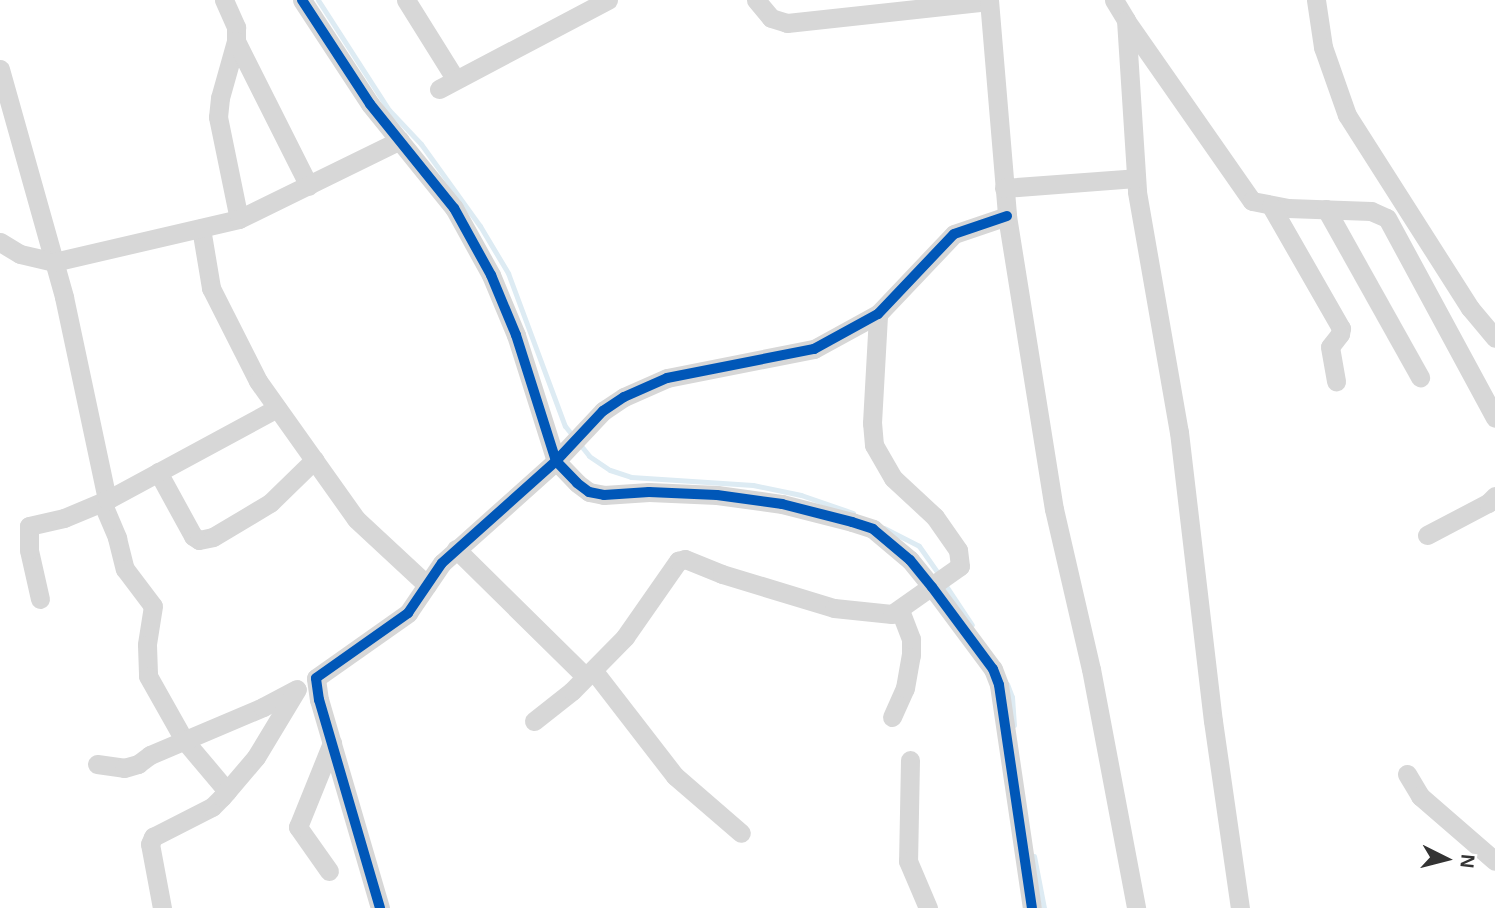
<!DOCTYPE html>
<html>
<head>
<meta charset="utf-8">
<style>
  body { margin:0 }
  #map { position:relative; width:1495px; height:908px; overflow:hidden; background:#fff; font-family:Helvetica,sans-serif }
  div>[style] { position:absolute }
  .stream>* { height:5px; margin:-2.5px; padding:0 2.5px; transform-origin:2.5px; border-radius:2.5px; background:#ddebf3 }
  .minor>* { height:19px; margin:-9.5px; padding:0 9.5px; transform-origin:9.5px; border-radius:9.5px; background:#d7d7d7 }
  .cycleway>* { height:10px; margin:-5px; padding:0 5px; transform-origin:5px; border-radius:5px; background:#0057b8 }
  span { translate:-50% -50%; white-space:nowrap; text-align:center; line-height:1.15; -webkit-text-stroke:7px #fff; paint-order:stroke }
  .north { position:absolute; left:1411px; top:824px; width:70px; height:70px; -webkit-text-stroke:5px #fff; paint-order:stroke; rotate:96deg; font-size:19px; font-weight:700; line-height:28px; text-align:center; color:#333 }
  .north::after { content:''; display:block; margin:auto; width:24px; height:32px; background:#333; clip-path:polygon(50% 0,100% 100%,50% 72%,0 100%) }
</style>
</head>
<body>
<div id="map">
  <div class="stream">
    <div style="left:318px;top:0;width:131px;rotate:57.2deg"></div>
    <div style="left:389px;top:110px;width:47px;rotate:46.7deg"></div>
    <div style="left:421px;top:144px;width:101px;rotate:54.3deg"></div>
    <div style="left:480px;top:226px;width:55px;rotate:59.2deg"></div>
    <div style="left:508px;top:273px;width:163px;rotate:69.6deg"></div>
    <div style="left:565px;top:426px;width:38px;rotate:51deg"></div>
    <div style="left:589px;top:456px;width:25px;rotate:34deg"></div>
    <div style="left:610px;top:470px;width:22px;rotate:18deg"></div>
    <div style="left:631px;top:477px;width:122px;rotate:3.8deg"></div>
    <div style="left:753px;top:485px;width:49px;rotate:11.8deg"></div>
    <div style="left:801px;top:495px;width:55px;rotate:19.1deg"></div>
    <div style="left:884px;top:528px;width:39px;rotate:27deg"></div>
    <div style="left:919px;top:546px;width:35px;rotate:55deg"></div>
    <div style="left:944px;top:583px;width:50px;rotate:56.3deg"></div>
    <div style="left:1007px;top:684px;width:14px;rotate:69deg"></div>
    <div style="left:1012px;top:697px;width:28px;rotate:86deg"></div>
    <div style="left:1034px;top:856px;width:53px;rotate:79.1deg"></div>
  </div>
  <div class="minor">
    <div style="left:224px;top:0;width:30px;rotate:66deg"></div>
    <div style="left:236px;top:27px;width:14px;rotate:90deg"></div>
    <div style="left:236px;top:41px;width:59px;rotate:105.7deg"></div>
    <div style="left:220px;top:98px;width:19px;rotate:96deg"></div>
    <div style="left:218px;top:117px;width:104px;rotate:78.4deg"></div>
    <div style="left:302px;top:0;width:124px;rotate:56.8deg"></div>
    <div style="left:370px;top:104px;width:134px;rotate:51.1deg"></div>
    <div style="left:454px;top:208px;width:77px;rotate:61.1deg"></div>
    <div style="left:491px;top:275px;width:65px;rotate:67.4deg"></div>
    <div style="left:516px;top:335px;width:132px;rotate:72.4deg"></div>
    <div style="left:556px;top:461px;width:30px;rotate:46deg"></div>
    <div style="left:577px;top:483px;width:15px;rotate:37deg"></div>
    <div style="left:589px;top:492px;width:15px;rotate:11deg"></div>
    <div style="left:604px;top:495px;width:45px;rotate:-3.8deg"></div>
    <div style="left:649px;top:492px;width:68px;rotate:2.5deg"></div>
    <div style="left:717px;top:495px;width:66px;rotate:7.9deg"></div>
    <div style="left:782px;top:504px;width:72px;rotate:14.4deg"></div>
    <div style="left:852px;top:522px;width:22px;rotate:18deg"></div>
    <div style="left:873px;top:529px;width:48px;rotate:40deg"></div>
    <div style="left:910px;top:560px;width:35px;rotate:51deg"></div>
    <div style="left:932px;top:587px;width:102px;rotate:53.4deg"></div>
    <div style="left:993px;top:669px;width:17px;rotate:69deg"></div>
    <div style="left:999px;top:685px;width:225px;rotate:81.6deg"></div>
    <div style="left:406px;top:0;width:94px;rotate:58deg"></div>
    <div style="left:756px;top:0;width:23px;rotate:50deg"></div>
    <div style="left:771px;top:18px;width:17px;rotate:17deg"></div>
    <div style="left:787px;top:23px;width:203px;rotate:-6.2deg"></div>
    <div style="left:989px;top:0;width:217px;rotate:85.2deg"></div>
    <div style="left:1007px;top:216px;width:297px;rotate:80.9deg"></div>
    <div style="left:1054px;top:509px;width:164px;rotate:77deg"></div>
    <div style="left:1091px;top:669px;width:243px;rotate:79.3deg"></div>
    <div style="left:1114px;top:0;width:23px;rotate:59deg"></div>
    <div style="left:1126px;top:20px;width:172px;rotate:86.3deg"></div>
    <div style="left:1137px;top:192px;width:244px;rotate:80.1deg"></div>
    <div style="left:1179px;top:432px;width:291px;rotate:83.3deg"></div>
    <div style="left:1213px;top:721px;width:189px;rotate:81.8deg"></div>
    <div style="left:1316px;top:0;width:48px;rotate:81.5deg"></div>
    <div style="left:1323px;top:47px;width:72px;rotate:70.6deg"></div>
    <div style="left:1347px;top:115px;width:229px;rotate:57.5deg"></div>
    <div style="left:1470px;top:308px;width:39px;rotate:50deg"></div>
    <div style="left:1127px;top:22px;width:218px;rotate:55.1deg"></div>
    <div style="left:1252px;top:201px;width:37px;rotate:11deg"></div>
    <div style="left:1288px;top:208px;width:83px;rotate:2.1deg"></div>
    <div style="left:1371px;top:211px;width:17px;rotate:24deg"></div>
    <div style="left:1387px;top:218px;width:227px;rotate:61.6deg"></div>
    <div style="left:236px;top:41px;width:162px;rotate:63.3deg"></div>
    <div style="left:0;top:69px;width:237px;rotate:74.3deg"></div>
    <div style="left:64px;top:297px;width:208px;rotate:78deg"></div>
    <div style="left:439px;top:89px;width:191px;rotate:-27.8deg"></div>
    <div style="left:1004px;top:188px;width:132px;rotate:-4.3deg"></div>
    <div style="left:1271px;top:206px;width:141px;rotate:60.2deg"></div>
    <div style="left:1341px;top:328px;width:6px;rotate:99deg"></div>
    <div style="left:1340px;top:334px;width:16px;rotate:128deg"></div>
    <div style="left:1330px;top:347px;width:35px;rotate:80deg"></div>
    <div style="left:1326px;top:209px;width:193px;rotate:60.8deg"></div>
    <div style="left:201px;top:228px;width:61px;rotate:80.5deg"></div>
    <div style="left:211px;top:288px;width:104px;rotate:63.2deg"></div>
    <div style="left:258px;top:381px;width:169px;rotate:54.6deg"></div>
    <div style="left:356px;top:519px;width:97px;rotate:42.9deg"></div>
    <div style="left:0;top:242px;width:23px;rotate:31deg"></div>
    <div style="left:20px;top:254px;width:35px;rotate:13deg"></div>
    <div style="left:54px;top:262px;width:190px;rotate:-13.1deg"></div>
    <div style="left:239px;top:219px;width:179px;rotate:-26.1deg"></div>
    <div style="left:158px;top:472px;width:73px;rotate:61.3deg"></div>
    <div style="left:193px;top:536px;width:7px;rotate:34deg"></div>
    <div style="left:199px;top:540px;width:14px;rotate:-12deg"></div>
    <div style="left:213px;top:537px;width:66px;rotate:-30.8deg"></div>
    <div style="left:270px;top:503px;width:62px;rotate:-44.3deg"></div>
    <div style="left:102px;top:502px;width:39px;rotate:67deg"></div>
    <div style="left:117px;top:538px;width:32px;rotate:76deg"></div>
    <div style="left:125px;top:569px;width:46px;rotate:52.9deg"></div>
    <div style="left:153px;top:606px;width:39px;rotate:99deg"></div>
    <div style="left:147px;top:645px;width:31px;rotate:88deg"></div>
    <div style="left:148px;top:676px;width:73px;rotate:60.6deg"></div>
    <div style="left:184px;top:740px;width:67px;rotate:49.9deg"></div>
    <div style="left:1427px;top:535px;width:69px;rotate:-27.7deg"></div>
    <div style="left:1488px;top:503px;width:10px;rotate:-45deg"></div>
    <div style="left:456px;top:549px;width:182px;rotate:44.6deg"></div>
    <div style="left:40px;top:599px;width:50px;rotate:-102.7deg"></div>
    <div style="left:29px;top:550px;width:24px;rotate:-90deg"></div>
    <div style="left:29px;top:526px;width:36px;rotate:-13deg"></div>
    <div style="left:64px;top:518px;width:47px;rotate:-22.7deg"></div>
    <div style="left:107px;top:500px;width:193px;rotate:-28.4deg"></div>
    <div style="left:593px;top:670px;width:134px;rotate:52.3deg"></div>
    <div style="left:675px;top:776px;width:87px;rotate:40.8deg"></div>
    <div style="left:892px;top:717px;width:32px;rotate:-66deg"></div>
    <div style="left:905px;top:688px;width:34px;rotate:-80deg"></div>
    <div style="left:911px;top:655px;width:16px;rotate:-90deg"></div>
    <div style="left:911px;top:639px;width:30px;rotate:-111deg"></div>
    <div style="left:534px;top:721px;width:48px;rotate:-38.3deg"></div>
    <div style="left:572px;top:691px;width:76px;rotate:-45.5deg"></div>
    <div style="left:625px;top:637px;width:93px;rotate:-55.1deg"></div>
    <div style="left:678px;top:561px;width:7px;rotate:-16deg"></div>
    <div style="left:685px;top:559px;width:40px;rotate:22deg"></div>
    <div style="left:722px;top:574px;width:117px;rotate:16.9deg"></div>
    <div style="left:834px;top:608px;width:58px;rotate:5.9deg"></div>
    <div style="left:892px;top:614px;width:83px;rotate:-35.2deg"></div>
    <div style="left:960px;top:566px;width:16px;rotate:-97deg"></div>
    <div style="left:958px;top:550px;width:40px;rotate:-124.9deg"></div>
    <div style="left:935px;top:517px;width:57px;rotate:-137.1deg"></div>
    <div style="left:893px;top:478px;width:38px;rotate:-120deg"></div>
    <div style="left:874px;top:445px;width:22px;rotate:-95deg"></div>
    <div style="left:872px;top:423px;width:109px;rotate:-86.8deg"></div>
    <div style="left:910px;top:760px;width:101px;rotate:91.1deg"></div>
    <div style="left:908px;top:861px;width:51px;rotate:66.9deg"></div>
    <div style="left:97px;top:764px;width:27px;rotate:8deg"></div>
    <div style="left:124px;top:768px;width:15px;rotate:-16deg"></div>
    <div style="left:138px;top:764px;width:15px;rotate:-37deg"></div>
    <div style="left:150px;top:755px;width:123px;rotate:-23deg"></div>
    <div style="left:263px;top:707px;width:38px;rotate:-28deg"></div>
    <div style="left:1407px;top:774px;width:26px;rotate:59deg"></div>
    <div style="left:1420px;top:796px;width:99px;rotate:40.9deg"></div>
    <div style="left:329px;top:871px;width:54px;rotate:-125.2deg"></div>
    <div style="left:298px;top:827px;width:91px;rotate:-68deg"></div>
    <div style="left:162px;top:908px;width:65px;rotate:-100.6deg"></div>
    <div style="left:150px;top:844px;width:8px;rotate:-67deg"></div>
    <div style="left:153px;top:837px;width:66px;rotate:-27deg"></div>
    <div style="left:212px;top:807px;width:14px;rotate:-45deg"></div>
    <div style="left:222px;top:797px;width:52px;rotate:-49.6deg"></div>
    <div style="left:256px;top:757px;width:79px;rotate:-58.9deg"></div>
    <div style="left:380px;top:908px;width:217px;rotate:-106.3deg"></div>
    <div style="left:319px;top:700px;width:22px;rotate:-98deg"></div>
    <div style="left:316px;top:678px;width:113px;rotate:-35.2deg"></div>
    <div style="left:408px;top:613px;width:60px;rotate:-55.8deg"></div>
    <div style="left:442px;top:563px;width:153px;rotate:-41.8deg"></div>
    <div style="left:556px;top:461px;width:69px;rotate:-46.8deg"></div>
    <div style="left:603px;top:411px;width:25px;rotate:-34deg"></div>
    <div style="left:624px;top:397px;width:47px;rotate:-23.8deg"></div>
    <div style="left:667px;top:378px;width:150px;rotate:-11.2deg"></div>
    <div style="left:814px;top:349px;width:73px;rotate:-28.7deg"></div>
    <div style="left:878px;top:314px;width:110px;rotate:-46.5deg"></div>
    <div style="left:954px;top:234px;width:56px;rotate:-18.8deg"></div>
  </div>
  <div class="cycleway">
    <div style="left:302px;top:0;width:124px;rotate:56.8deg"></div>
    <div style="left:370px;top:104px;width:134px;rotate:51.1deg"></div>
    <div style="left:454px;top:208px;width:77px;rotate:61.1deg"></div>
    <div style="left:491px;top:275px;width:65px;rotate:67.4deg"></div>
    <div style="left:516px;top:335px;width:132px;rotate:72.4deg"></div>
    <div style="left:556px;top:461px;width:30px;rotate:46deg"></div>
    <div style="left:577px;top:483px;width:15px;rotate:37deg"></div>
    <div style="left:589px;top:492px;width:15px;rotate:11deg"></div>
    <div style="left:604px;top:495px;width:45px;rotate:-3.8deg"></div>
    <div style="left:649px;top:492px;width:68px;rotate:2.5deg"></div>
    <div style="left:717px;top:495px;width:66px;rotate:7.9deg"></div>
    <div style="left:782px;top:504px;width:72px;rotate:14.4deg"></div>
    <div style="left:852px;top:522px;width:22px;rotate:18deg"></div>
    <div style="left:873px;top:529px;width:48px;rotate:40deg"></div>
    <div style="left:910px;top:560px;width:35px;rotate:51deg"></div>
    <div style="left:932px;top:587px;width:102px;rotate:53.4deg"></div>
    <div style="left:993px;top:669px;width:17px;rotate:69deg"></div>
    <div style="left:999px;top:685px;width:225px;rotate:81.6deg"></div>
    <div style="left:380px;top:908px;width:217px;rotate:-106.3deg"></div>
    <div style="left:319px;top:700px;width:22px;rotate:-98deg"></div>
    <div style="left:316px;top:678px;width:113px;rotate:-35.2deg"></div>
    <div style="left:408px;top:613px;width:60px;rotate:-55.8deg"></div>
    <div style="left:442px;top:563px;width:153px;rotate:-41.8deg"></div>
    <div style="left:556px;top:461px;width:69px;rotate:-46.8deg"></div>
    <div style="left:603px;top:411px;width:25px;rotate:-34deg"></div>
    <div style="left:624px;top:397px;width:47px;rotate:-23.8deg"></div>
    <div style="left:667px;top:378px;width:150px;rotate:-11.2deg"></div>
    <div style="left:814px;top:349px;width:73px;rotate:-28.7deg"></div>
    <div style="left:878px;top:314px;width:110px;rotate:-46.5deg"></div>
    <div style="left:954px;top:234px;width:56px;rotate:-18.8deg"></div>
  </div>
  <div class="north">N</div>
</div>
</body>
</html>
